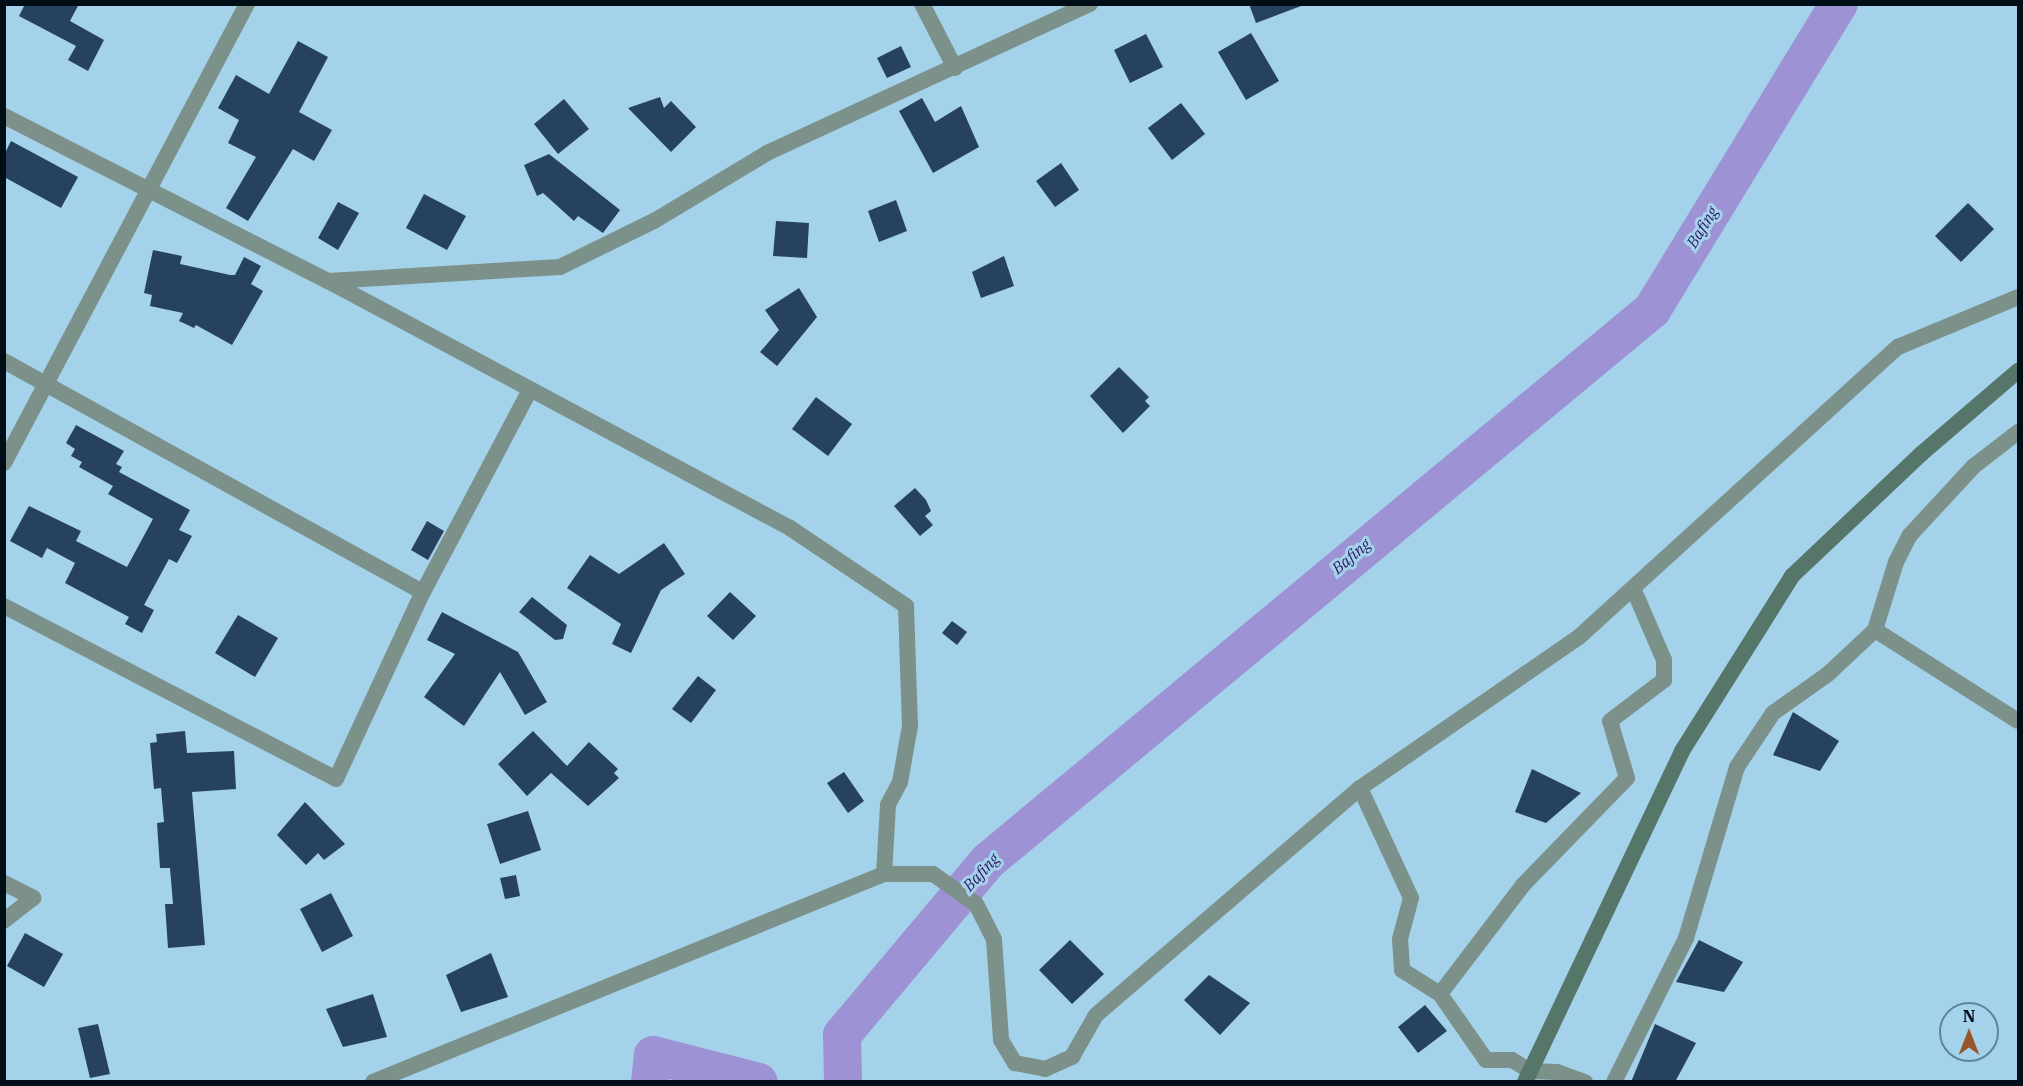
<!DOCTYPE html>
<html>
<head>
<meta charset="utf-8">
<style>
  body { margin:0 }
  #map { position:relative; width:2023px; height:1086px; overflow:hidden; background:#a3d2ea; font-family:"IBM Plex Serif",serif }
  div>[style] { position:absolute }
  .river>* { height:38px; margin:-19px; padding:0 19px; transform-origin:19px; border-radius:19px; background:#9d92d3 }
  .building>* { inset:0; background:#27425f }
  .minor>* { height:16px; margin:-8px; padding:0 8px; transform-origin:8px; border-radius:8px; background:#7c9189 }
  .secondary>* { height:16px; margin:-8px; padding:0 8px; transform-origin:8px; border-radius:8px; background:#56766a }
  span { translate:-50% -50%; white-space:nowrap; text-align:center; line-height:1.15; -webkit-text-stroke:6px #a3d2ea; paint-order:stroke }
  .water-label { font-size:16px; color:#2f1762; font-style:italic }
  .frame { position:absolute; inset:0; border:6px solid #000e17; pointer-events:none }
  .north { position:absolute; left:1939px; top:1002px; width:60px; height:60px; box-sizing:border-box; background:#a3d2ea; border:2px solid #628496; border-radius:50%; rotate:0deg; font-size:16px; font-weight:700; line-height:24px; text-align:center; color:#000e17 }
  .north::after { content:''; display:block; margin:auto; width:21px; height:27px; background:#995528; clip-path:polygon(50% 0,100% 100%,50% 72%,0 100%) }
</style>
</head>
<body>
<div id="map">
  <div class="river">
    <div style="left:650px;top:1082px;width:27px;rotate:-84deg"></div>
    <div style="left:653px;top:1055px;width:109px;rotate:14.3deg"></div>
    <div style="left:843px;top:1082px;width:47px;rotate:-91.2deg"></div>
    <div style="left:842px;top:1035px;width:227px;rotate:-50deg"></div>
    <div style="left:988px;top:861px;width:863px;rotate:-39.69deg"></div>
    <div style="left:1652px;top:310px;width:359px;rotate:-58.6deg"></div>
  </div>
  <div class="building">
    <div style="clip-path:polygon(25px 4px,79px 4px,70px 21px,104px 40px,88px 71px,68px 60px,76px 46px,19px 16px)"></div>
    <div style="clip-path:polygon(1249px 4px,1301px 4px,1301px 6px,1256px 23px)"></div>
    <div style="clip-path:polygon(1251px 33px,1279px 81px,1246px 100px,1218px 52px)"></div>
    <div style="clip-path:polygon(1146px 34px,1163px 67px,1130px 83px,1114px 50px)"></div>
    <div style="clip-path:polygon(298px 41px,328px 57px,299px 112px,332px 130px,314px 161px,293px 149px,248px 221px,226px 208px,256px 157px,228px 143px,239px 120px,218px 108px,236px 75px,269px 94px)"></div>
    <div style="clip-path:polygon(901px 46px,911px 67px,887px 78px,877px 58px)"></div>
    <div style="clip-path:polygon(660px 97px,664px 108px,671px 101px,696px 127px,671px 152px,628px 108px)"></div>
    <div style="clip-path:polygon(922px 98px,935px 122px,961px 106px,979px 147px,933px 173px,899px 111px)"></div>
    <div style="clip-path:polygon(564px 99px,589px 129px,558px 154px,534px 124px)"></div>
    <div style="clip-path:polygon(1181px 103px,1205px 134px,1172px 160px,1148px 128px)"></div>
    <div style="clip-path:polygon(11px 141px,78px 177px,61px 208px,4px 177px,4px 155px)"></div>
    <div style="clip-path:polygon(549px 154px,620px 210px,603px 233px,578px 216px,574px 221px,543px 193px,537px 196px,524px 165px)"></div>
    <div style="clip-path:polygon(1061px 163px,1079px 190px,1055px 207px,1036px 181px)"></div>
    <div style="clip-path:polygon(424px 194px,466px 216px,447px 250px,406px 228px)"></div>
    <div style="clip-path:polygon(896px 200px,907px 231px,879px 242px,868px 211px)"></div>
    <div style="clip-path:polygon(338px 202px,359px 213px,338px 250px,318px 238px)"></div>
    <div style="clip-path:polygon(1968px 203px,1994px 229px,1961px 262px,1935px 236px)"></div>
    <div style="clip-path:polygon(776px 221px,809px 223px,807px 258px,773px 256px)"></div>
    <div style="clip-path:polygon(153px 250px,182px 256px,180px 264px,230px 275px,235px 275px,244px 257px,261px 266px,251px 284px,263px 291px,232px 345px,196px 325px,194px 328px,179px 321px,183px 313px,150px 306px,152px 295px,144px 293px)"></div>
    <div style="clip-path:polygon(1004px 256px,1014px 286px,981px 298px,972px 272px)"></div>
    <div style="clip-path:polygon(799px 288px,817px 317px,777px 366px,760px 352px,779px 330px,765px 310px)"></div>
    <div style="clip-path:polygon(1119px 367px,1149px 397px,1145px 401px,1150px 406px,1123px 433px,1090px 396px)"></div>
    <div style="clip-path:polygon(816px 397px,852px 424px,828px 456px,792px 429px)"></div>
    <div style="clip-path:polygon(76px 425px,124px 451px,116px 464px,122px 467px,119px 472px,190px 510px,179px 530px,192px 536px,177px 563px,169px 559px,144px 605px,154px 610px,142px 633px,125px 624px,129px 617px,65px 583px,75px 563px,47px 548px,42px 558px,10px 541px,29px 506px,81px 531px,76px 541px,127px 567px,153px 519px,108px 494px,113px 486px,79px 467px,82px 462px,71px 456px,75px 449px,66px 443px)"></div>
    <div style="clip-path:polygon(915px 488px,926px 500px,931px 511px,925px 516px,933px 525px,920px 536px,894px 506px)"></div>
    <div style="clip-path:polygon(427px 521px,444px 531px,428px 560px,411px 550px)"></div>
    <div style="clip-path:polygon(664px 543px,685px 574px,661px 590px,631px 653px,612px 644px,621px 624px,567px 588px,590px 555px,619px 574px)"></div>
    <div style="clip-path:polygon(730px 592px,756px 616px,733px 640px,707px 616px)"></div>
    <div style="clip-path:polygon(532px 597px,567px 625px,563px 639px,555px 640px,519px 612px)"></div>
    <div style="clip-path:polygon(442px 612px,518px 652px,547px 702px,525px 715px,500px 672px,464px 726px,424px 697px,455px 654px,427px 640px)"></div>
    <div style="clip-path:polygon(238px 615px,278px 638px,255px 677px,215px 653px)"></div>
    <div style="clip-path:polygon(952px 621px,967px 632px,957px 645px,942px 633px)"></div>
    <div style="clip-path:polygon(698px 676px,716px 690px,691px 723px,672px 709px)"></div>
    <div style="clip-path:polygon(1793px 712px,1839px 741px,1820px 771px,1773px 755px)"></div>
    <div style="clip-path:polygon(185px 731px,187px 753px,234px 751px,236px 789px,192px 792px,205px 945px,168px 948px,165px 904px,173px 904px,170px 868px,160px 868px,157px 823px,164px 822px,161px 788px,154px 789px,150px 743px,157px 742px,156px 734px)"></div>
    <div style="clip-path:polygon(533px 731px,567px 766px,589px 742px,618px 769px,614px 773px,619px 778px,588px 806px,551px 773px,527px 796px,498px 764px)"></div>
    <div style="clip-path:polygon(1532px 769px,1581px 793px,1546px 823px,1515px 812px)"></div>
    <div style="clip-path:polygon(844px 772px,864px 801px,848px 813px,827px 783px)"></div>
    <div style="clip-path:polygon(305px 802px,345px 844px,324px 860px,318px 853px,306px 865px,277px 835px)"></div>
    <div style="clip-path:polygon(528px 811px,541px 850px,500px 864px,487px 824px)"></div>
    <div style="clip-path:polygon(516px 875px,520px 896px,505px 899px,500px 878px)"></div>
    <div style="clip-path:polygon(331px 893px,353px 936px,322px 952px,300px 909px)"></div>
    <div style="clip-path:polygon(25px 933px,63px 954px,44px 987px,7px 966px)"></div>
    <div style="clip-path:polygon(1070px 940px,1104px 974px,1072px 1004px,1039px 970px)"></div>
    <div style="clip-path:polygon(1699px 940px,1743px 962px,1724px 992px,1676px 982px)"></div>
    <div style="clip-path:polygon(491px 953px,508px 997px,461px 1012px,446px 975px)"></div>
    <div style="clip-path:polygon(1209px 975px,1250px 1003px,1220px 1035px,1184px 1000px)"></div>
    <div style="clip-path:polygon(373px 994px,387px 1037px,343px 1047px,326px 1009px)"></div>
    <div style="clip-path:polygon(1425px 1005px,1447px 1031px,1418px 1053px,1398px 1027px)"></div>
    <div style="clip-path:polygon(98px 1024px,110px 1074px,90px 1078px,78px 1028px)"></div>
    <div style="clip-path:polygon(1655px 1024px,1696px 1043px,1675px 1082px,1631px 1082px)"></div>
  </div>
  <div class="minor">
    <div style="left:922px;top:4px;width:72px;rotate:62.7deg"></div>
    <div style="left:4px;top:116px;width:364px;rotate:27deg"></div>
    <div style="left:328px;top:281px;width:524px;rotate:28.13deg"></div>
    <div style="left:790px;top:528px;width:140px;rotate:33.9deg"></div>
    <div style="left:906px;top:606px;width:120px;rotate:88.1deg"></div>
    <div style="left:910px;top:726px;width:57px;rotate:100.1deg"></div>
    <div style="left:900px;top:782px;width:26px;rotate:118deg"></div>
    <div style="left:888px;top:805px;width:69px;rotate:93.3deg"></div>
    <div style="left:329px;top:281px;width:231px;rotate:-3.5deg"></div>
    <div style="left:560px;top:267px;width:105px;rotate:-26.1deg"></div>
    <div style="left:654px;top:221px;width:132px;rotate:-31deg"></div>
    <div style="left:767px;top:153px;width:356px;rotate:-24.8deg"></div>
    <div style="left:4px;top:361px;width:478px;rotate:28.9deg"></div>
    <div style="left:4px;top:463px;width:519px;rotate:-62.1deg"></div>
    <div style="left:4px;top:606px;width:374px;rotate:27.5deg"></div>
    <div style="left:336px;top:779px;width:206px;rotate:-65.1deg"></div>
    <div style="left:423px;top:592px;width:229px;rotate:-62.1deg"></div>
    <div style="left:1875px;top:630px;width:71px;rotate:-72.8deg"></div>
    <div style="left:1896px;top:562px;width:30px;rotate:-63deg"></div>
    <div style="left:1910px;top:535px;width:94px;rotate:-47.2deg"></div>
    <div style="left:1974px;top:466px;width:56px;rotate:-37.7deg"></div>
    <div style="left:1360px;top:788px;width:121px;rotate:65.1deg"></div>
    <div style="left:1411px;top:898px;width:42px;rotate:105deg"></div>
    <div style="left:1400px;top:939px;width:31px;rotate:86deg"></div>
    <div style="left:1402px;top:970px;width:45px;rotate:32.3deg"></div>
    <div style="left:1440px;top:994px;width:137px;rotate:-52.7deg"></div>
    <div style="left:1523px;top:885px;width:149px;rotate:-45.8deg"></div>
    <div style="left:1627px;top:778px;width:59px;rotate:-106.6deg"></div>
    <div style="left:1610px;top:721px;width:68px;rotate:-37.2deg"></div>
    <div style="left:1664px;top:680px;width:20px;rotate:-90deg"></div>
    <div style="left:1664px;top:660px;width:78px;rotate:-113.3deg"></div>
    <div style="left:4px;top:883px;width:33px;rotate:27deg"></div>
    <div style="left:33px;top:898px;width:37px;rotate:142deg"></div>
    <div style="left:1440px;top:994px;width:80px;rotate:55.1deg"></div>
    <div style="left:1486px;top:1060px;width:26px"></div>
    <div style="left:1512px;top:1060px;width:21px;rotate:31deg"></div>
    <div style="left:1530px;top:1071px;width:27px;rotate:2deg"></div>
    <div style="left:1557px;top:1072px;width:30px;rotate:20deg"></div>
    <div style="left:373px;top:1082px;width:552px;rotate:-22.15deg"></div>
    <div style="left:884px;top:874px;width:49px"></div>
    <div style="left:933px;top:874px;width:52px;rotate:34.9deg"></div>
    <div style="left:976px;top:904px;width:39px;rotate:63deg"></div>
    <div style="left:994px;top:939px;width:101px;rotate:86deg"></div>
    <div style="left:1001px;top:1040px;width:27px;rotate:59deg"></div>
    <div style="left:1015px;top:1063px;width:31px;rotate:11deg"></div>
    <div style="left:1045px;top:1069px;width:30px;rotate:-24deg"></div>
    <div style="left:1072px;top:1057px;width:48px;rotate:-60.3deg"></div>
    <div style="left:1096px;top:1015px;width:348px;rotate:-40.7deg"></div>
    <div style="left:1360px;top:788px;width:267px;rotate:-34.6deg"></div>
    <div style="left:1580px;top:636px;width:430px;rotate:-42.3deg"></div>
    <div style="left:1898px;top:347px;width:130px;rotate:-22.6deg"></div>
    <div style="left:1614px;top:1082px;width:161px;rotate:-63.4deg"></div>
    <div style="left:1686px;top:938px;width:178px;rotate:-73.4deg"></div>
    <div style="left:1737px;top:767px;width:65px;rotate:-56.3deg"></div>
    <div style="left:1773px;top:713px;width:67px;rotate:-35.3deg"></div>
    <div style="left:1828px;top:674px;width:64px;rotate:-43.1deg"></div>
    <div style="left:1875px;top:630px;width:169px;rotate:32.5deg"></div>
  </div>
  <div class="secondary">
    <div style="left:1525px;top:1082px;width:366px;rotate:-64.6deg"></div>
    <div style="left:1682px;top:751px;width:207px;rotate:-57.8deg"></div>
    <div style="left:1792px;top:576px;width:178px;rotate:-43.4deg"></div>
    <div style="left:1921px;top:454px;width:128px;rotate:-40.6deg"></div>
  </div>
  <div class="water-label">
    <span style="left:1702px;top:227px;rotate:-58deg">Bafing</span>
    <span style="left:1351px;top:556px;rotate:-40deg">Bafing</span>
    <span style="left:981px;top:872px;rotate:-47deg">Bafing</span>
  </div>
  <div class="frame"></div>
  <div class="north">N</div>
</div>
</body>
</html>
